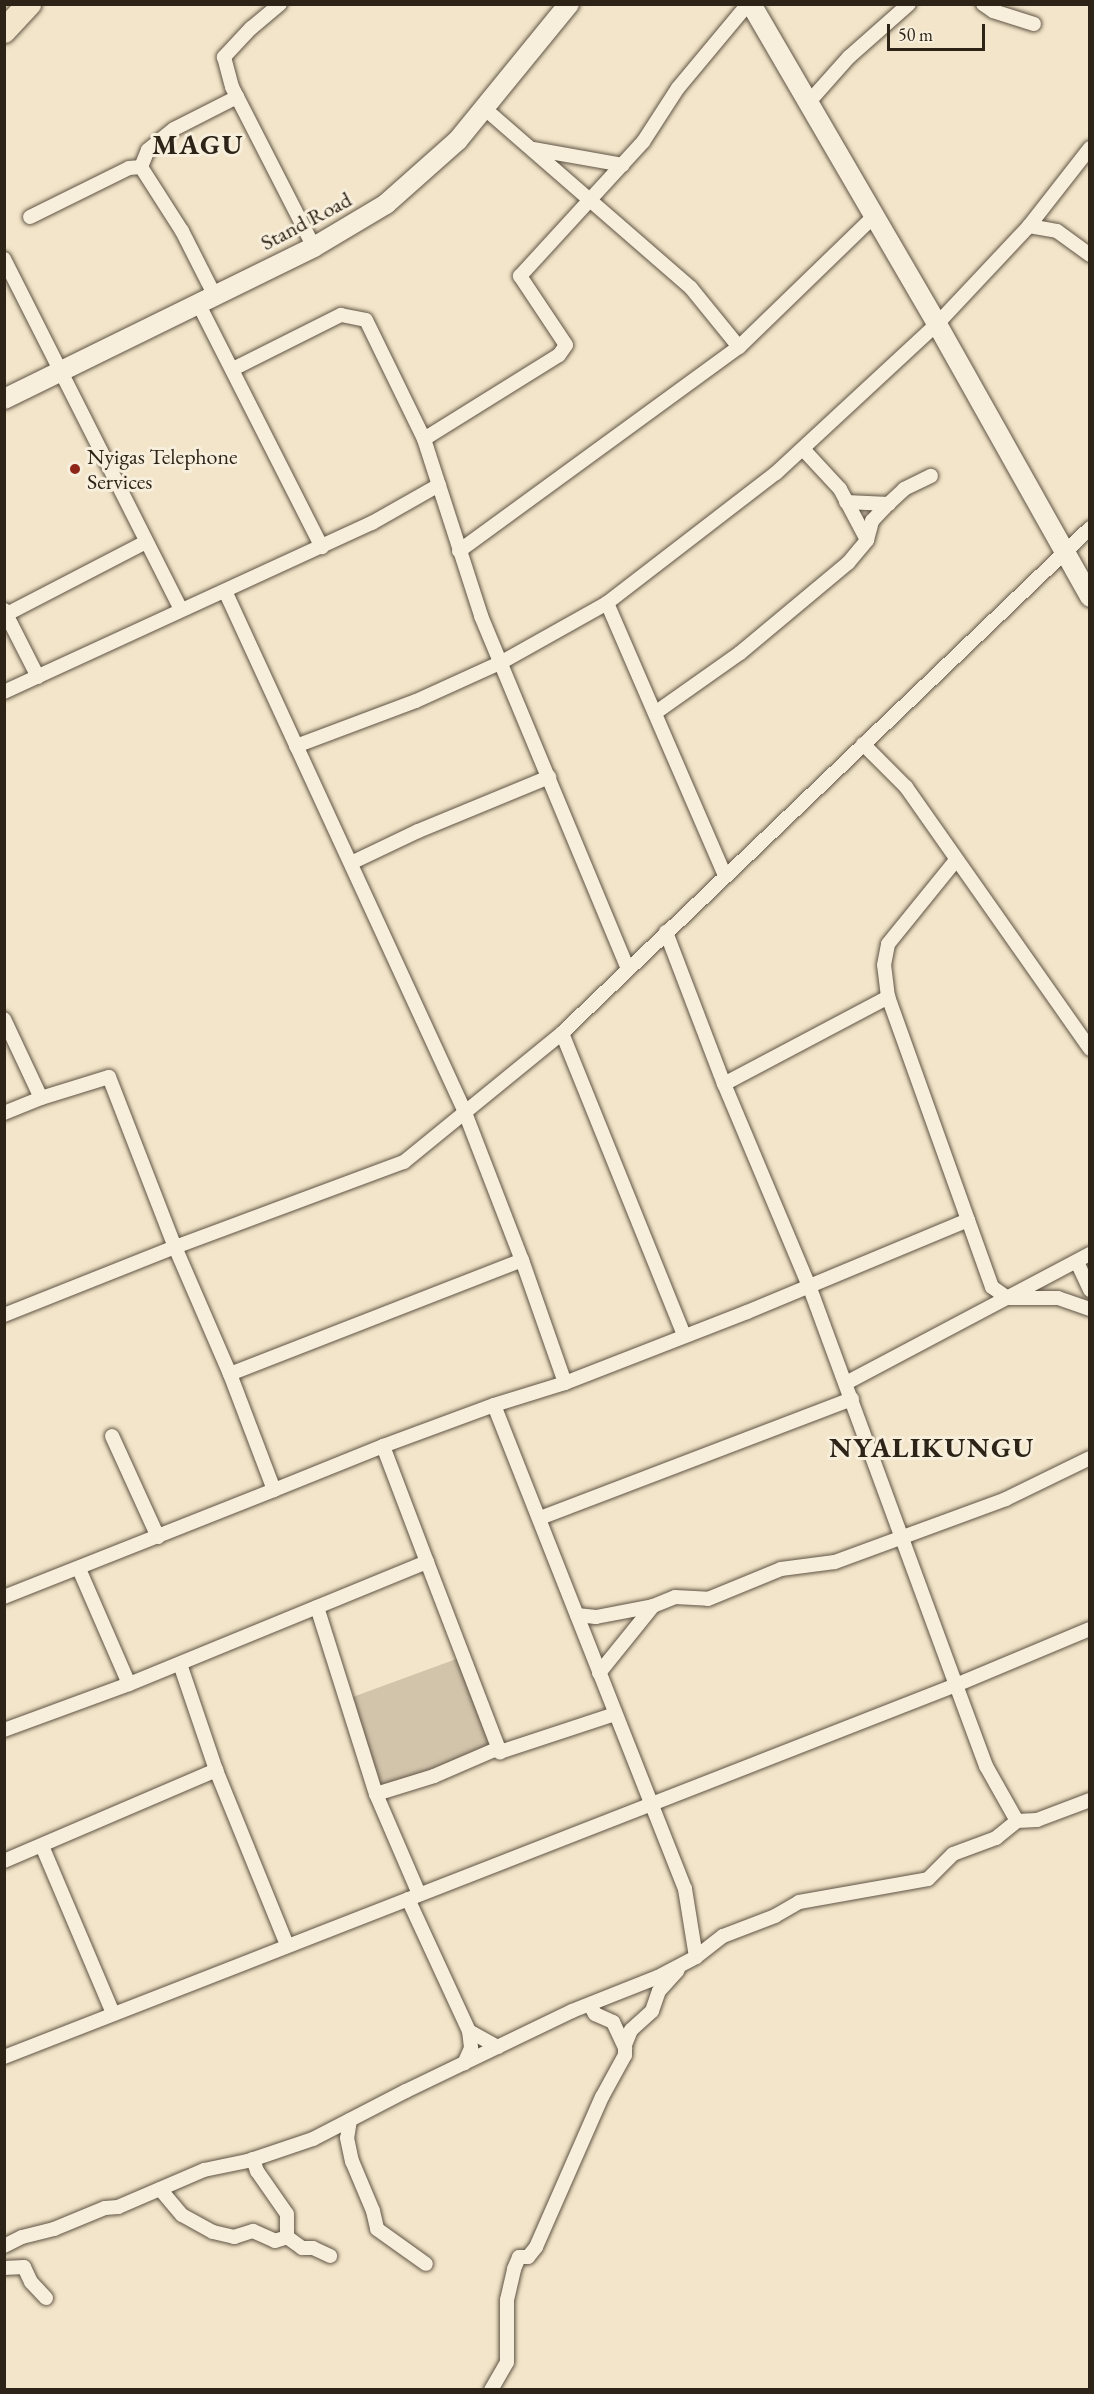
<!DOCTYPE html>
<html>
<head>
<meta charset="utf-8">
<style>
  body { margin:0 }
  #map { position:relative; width:1094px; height:2394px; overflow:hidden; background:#f3e5c9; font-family:"EB Garamond",serif }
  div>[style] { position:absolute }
  .green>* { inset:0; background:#d2c4ab }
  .roads { filter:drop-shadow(0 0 2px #5f5444) drop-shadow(0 0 2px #5f5444) }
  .street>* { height:14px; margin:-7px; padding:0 7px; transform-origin:7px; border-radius:7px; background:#f7eedc }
  .secondary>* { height:20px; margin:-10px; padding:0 10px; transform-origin:10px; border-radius:10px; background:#f7eedc }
  .highway>* { height:24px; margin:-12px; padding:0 12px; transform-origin:12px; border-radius:12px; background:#f3e5c9 }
  .dots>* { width:16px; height:16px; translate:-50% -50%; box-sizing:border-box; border:3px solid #f7eedc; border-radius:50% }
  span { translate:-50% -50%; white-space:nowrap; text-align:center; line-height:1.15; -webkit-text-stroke:6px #f7eedc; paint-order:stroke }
  .street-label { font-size:22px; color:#2e2317 }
  .poi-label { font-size:22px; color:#2e2317 }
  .left { translate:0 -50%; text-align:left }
  .district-label { font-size:28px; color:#2e2317; font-weight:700; letter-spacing:1.5px }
  .frame { position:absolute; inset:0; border:6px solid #2e2317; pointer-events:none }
  .scale { position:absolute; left:887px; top:24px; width:98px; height:27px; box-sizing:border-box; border:3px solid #2e2317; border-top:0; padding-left:8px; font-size:18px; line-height:21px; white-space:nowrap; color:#2e2317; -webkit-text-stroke:4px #f7eedc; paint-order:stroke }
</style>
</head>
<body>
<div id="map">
  <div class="green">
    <div style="clip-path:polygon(459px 1658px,499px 1748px,381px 1789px,350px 1698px)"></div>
  </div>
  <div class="roads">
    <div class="street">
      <div style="left:280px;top:4px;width:38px;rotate:140deg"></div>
      <div style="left:251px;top:28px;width:40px;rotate:133deg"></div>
      <div style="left:224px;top:57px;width:31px;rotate:75deg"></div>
      <div style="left:232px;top:87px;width:180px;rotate:62.9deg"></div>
      <div style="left:983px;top:4px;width:12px;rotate:35deg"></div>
      <div style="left:993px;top:11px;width:43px;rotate:17.6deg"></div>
      <div style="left:808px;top:103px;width:62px;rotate:-48.3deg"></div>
      <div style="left:849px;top:57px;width:80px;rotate:-41.5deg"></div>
      <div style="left:484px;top:108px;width:274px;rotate:41deg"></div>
      <div style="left:691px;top:288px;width:76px;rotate:50.9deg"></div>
      <div style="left:533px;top:149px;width:91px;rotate:10.1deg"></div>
      <div style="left:141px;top:167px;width:18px;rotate:-68deg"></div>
      <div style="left:148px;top:150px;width:33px;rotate:-39deg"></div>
      <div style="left:174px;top:129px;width:71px;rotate:-26.9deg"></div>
      <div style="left:30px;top:217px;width:110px;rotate:-26.3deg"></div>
      <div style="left:129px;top:168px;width:12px;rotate:-5deg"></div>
      <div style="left:141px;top:167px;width:76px;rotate:57.4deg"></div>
      <div style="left:182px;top:231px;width:71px;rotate:63.1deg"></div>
      <div style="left:1029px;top:226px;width:28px;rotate:10deg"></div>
      <div style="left:1057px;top:231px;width:41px;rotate:36deg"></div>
      <div style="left:4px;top:259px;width:393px;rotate:63.2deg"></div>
      <div style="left:198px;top:303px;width:274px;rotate:63.1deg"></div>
      <div style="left:233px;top:369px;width:121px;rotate:-26.6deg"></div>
      <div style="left:341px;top:315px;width:25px;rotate:11deg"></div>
      <div style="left:366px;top:320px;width:132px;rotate:64deg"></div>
      <div style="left:424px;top:439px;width:186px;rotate:72.1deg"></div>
      <div style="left:481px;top:616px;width:382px;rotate:67.4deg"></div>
      <div style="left:424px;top:439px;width:159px;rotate:-31.9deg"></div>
      <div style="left:559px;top:355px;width:12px;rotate:-55deg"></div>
      <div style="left:566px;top:345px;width:83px;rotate:-123.7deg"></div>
      <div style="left:520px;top:276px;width:182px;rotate:-47.5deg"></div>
      <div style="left:643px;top:142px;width:64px;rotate:-57.1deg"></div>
      <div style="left:678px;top:88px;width:109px;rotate:-50.2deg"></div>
      <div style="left:846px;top:502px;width:43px;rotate:2.7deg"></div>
      <div style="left:867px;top:540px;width:20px;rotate:-75deg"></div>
      <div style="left:872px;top:521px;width:19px;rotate:-47deg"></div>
      <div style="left:885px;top:507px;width:26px;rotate:-43deg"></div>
      <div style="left:904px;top:489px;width:30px;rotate:-26deg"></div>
      <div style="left:459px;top:551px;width:346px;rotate:-36.1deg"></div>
      <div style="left:739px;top:347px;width:187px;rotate:-44.1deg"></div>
      <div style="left:225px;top:591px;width:571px;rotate:65.27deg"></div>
      <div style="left:464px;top:1110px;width:161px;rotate:68.9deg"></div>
      <div style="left:522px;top:1260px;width:130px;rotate:70.7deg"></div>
      <div style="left:607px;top:603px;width:297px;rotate:66.6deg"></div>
      <div style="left:4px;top:610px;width:75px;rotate:63.1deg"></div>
      <div style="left:7px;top:614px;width:157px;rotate:-27.4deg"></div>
      <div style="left:4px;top:692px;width:405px;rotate:-24.7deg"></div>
      <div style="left:372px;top:523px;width:77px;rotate:-29.6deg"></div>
      <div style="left:655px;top:713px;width:104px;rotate:-35.2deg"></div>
      <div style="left:740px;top:653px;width:141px;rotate:-39.8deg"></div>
      <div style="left:848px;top:563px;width:30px;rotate:-50deg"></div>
      <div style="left:867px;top:540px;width:58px;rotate:-117.9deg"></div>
      <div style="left:840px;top:489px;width:54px;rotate:-132.8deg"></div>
      <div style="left:863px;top:744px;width:61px;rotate:45deg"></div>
      <div style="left:906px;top:787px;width:320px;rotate:54.9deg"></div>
      <div style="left:296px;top:746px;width:128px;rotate:-20.6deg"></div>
      <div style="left:416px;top:701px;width:94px;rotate:-24.4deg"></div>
      <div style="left:502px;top:662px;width:120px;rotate:-29.3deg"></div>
      <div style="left:607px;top:603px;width:213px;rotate:-37.6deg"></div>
      <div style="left:776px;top:473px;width:219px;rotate:-42.8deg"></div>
      <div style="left:937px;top:324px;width:134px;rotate:-46.8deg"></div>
      <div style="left:1029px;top:226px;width:99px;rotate:-52deg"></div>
      <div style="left:351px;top:863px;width:74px;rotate:-25.5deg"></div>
      <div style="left:418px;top:831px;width:142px;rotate:-22.4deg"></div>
      <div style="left:4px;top:1019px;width:87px;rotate:64.9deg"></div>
      <div style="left:562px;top:1033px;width:326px;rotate:68deg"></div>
      <div style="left:724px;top:1084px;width:186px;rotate:-27.9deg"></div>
      <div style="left:4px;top:1113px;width:40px;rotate:-22deg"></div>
      <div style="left:41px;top:1098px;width:71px;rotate:-17.2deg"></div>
      <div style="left:109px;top:1077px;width:182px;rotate:68.8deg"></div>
      <div style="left:175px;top:1247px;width:138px;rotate:66.6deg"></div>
      <div style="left:230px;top:1374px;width:124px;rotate:69.2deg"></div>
      <div style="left:274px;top:1490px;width:290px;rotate:158.4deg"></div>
      <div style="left:968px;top:1220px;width:71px;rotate:70.3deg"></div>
      <div style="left:992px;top:1287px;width:19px;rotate:35deg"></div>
      <div style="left:1008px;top:1298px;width:50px"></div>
      <div style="left:1058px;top:1298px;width:34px;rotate:19deg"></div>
      <div style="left:1077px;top:1262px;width:31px;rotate:65deg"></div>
      <div style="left:4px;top:1315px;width:184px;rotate:-21.7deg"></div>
      <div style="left:175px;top:1247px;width:244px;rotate:-20.4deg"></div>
      <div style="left:404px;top:1162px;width:204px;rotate:-39.2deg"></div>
      <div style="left:562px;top:1033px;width:731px;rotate:-43.72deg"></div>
      <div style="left:230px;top:1374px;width:313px;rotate:-21.3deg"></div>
      <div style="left:846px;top:1383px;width:276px;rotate:-27.9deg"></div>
      <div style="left:112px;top:1436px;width:111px;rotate:65.5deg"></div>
      <div style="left:274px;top:1490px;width:118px;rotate:-22deg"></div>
      <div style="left:540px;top:1518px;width:334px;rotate:-20.9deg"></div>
      <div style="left:427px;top:1562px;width:204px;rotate:69deg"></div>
      <div style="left:500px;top:1752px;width:121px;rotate:-18.3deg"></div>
      <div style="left:317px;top:1607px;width:196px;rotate:72.5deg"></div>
      <div style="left:376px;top:1794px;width:109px;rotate:66.7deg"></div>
      <div style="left:577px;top:1615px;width:19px;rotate:6deg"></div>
      <div style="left:596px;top:1617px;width:58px;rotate:-10.9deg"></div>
      <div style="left:180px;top:1664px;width:112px;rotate:71.2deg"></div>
      <div style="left:216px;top:1770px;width:189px;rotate:67.9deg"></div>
      <div style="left:599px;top:1673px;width:86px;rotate:-51.1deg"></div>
      <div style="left:653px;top:1606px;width:24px;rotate:-22deg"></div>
      <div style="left:675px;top:1597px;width:33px;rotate:3deg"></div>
      <div style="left:708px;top:1599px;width:79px;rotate:-22.3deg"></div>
      <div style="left:781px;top:1569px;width:54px;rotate:-7.4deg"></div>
      <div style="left:835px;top:1562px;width:182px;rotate:-20.2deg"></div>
      <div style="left:1006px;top:1499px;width:93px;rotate:-26deg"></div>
      <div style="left:129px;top:1684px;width:322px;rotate:-22.3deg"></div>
      <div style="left:427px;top:1562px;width:124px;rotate:-110.8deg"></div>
      <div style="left:383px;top:1446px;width:118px;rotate:-20.3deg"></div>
      <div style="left:4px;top:1730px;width:133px;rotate:-20.2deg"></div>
      <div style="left:129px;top:1684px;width:125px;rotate:-113.5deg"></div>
      <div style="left:376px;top:1794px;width:61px;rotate:-17.2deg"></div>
      <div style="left:434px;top:1776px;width:71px;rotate:-23.3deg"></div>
      <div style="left:1017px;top:1821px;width:63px;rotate:-119.4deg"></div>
      <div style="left:986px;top:1766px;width:86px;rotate:-110.3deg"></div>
      <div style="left:956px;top:1685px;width:145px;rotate:-22.7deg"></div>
      <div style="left:42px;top:1846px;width:181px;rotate:67deg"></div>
      <div style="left:4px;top:1861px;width:231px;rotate:-23.2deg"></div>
      <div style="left:408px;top:1899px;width:145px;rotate:65.2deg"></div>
      <div style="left:469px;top:2031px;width:17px;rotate:83deg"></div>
      <div style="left:471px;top:2048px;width:17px;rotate:114deg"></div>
      <div style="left:696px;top:1957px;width:69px;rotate:-99.2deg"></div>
      <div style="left:685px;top:1889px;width:520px;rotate:-111.54deg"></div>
      <div style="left:494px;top:1405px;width:74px;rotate:-17.2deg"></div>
      <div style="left:565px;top:1383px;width:195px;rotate:-21.3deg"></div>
      <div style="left:747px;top:1312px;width:239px;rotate:-22.6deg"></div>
      <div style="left:968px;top:1220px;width:237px;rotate:-109.7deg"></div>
      <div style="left:888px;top:997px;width:32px;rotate:-97deg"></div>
      <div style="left:884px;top:965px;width:21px;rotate:-79deg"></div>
      <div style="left:888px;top:944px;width:108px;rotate:-51deg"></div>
      <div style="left:590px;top:2005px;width:10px;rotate:61deg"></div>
      <div style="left:595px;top:2014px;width:20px;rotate:24deg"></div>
      <div style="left:613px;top:2022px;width:29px;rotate:65deg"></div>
      <div style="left:469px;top:2031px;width:33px;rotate:29deg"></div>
      <div style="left:4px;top:2057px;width:1022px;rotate:-21.34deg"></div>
      <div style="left:956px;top:1685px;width:425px;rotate:-110.2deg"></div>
      <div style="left:809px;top:1286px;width:219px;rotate:-112.8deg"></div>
      <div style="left:724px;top:1084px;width:163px;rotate:-110.9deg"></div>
      <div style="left:350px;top:2120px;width:18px;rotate:99deg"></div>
      <div style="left:347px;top:2138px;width:24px;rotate:78deg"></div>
      <div style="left:352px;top:2161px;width:54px;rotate:67.2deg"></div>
      <div style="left:373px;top:2211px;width:18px;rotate:77deg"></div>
      <div style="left:377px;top:2229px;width:60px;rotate:35.5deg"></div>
      <div style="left:253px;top:2159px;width:13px;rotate:72deg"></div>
      <div style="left:257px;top:2171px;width:52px;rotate:55.1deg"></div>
      <div style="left:287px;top:2214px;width:23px;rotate:90deg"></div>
      <div style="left:287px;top:2237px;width:19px;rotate:36deg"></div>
      <div style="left:302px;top:2248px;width:11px"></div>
      <div style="left:313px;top:2248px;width:19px;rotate:25deg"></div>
      <div style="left:160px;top:2189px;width:34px;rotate:50deg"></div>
      <div style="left:182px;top:2215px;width:35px;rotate:29deg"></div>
      <div style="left:213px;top:2232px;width:22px;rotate:13deg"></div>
      <div style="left:234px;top:2237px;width:20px;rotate:-18deg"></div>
      <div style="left:253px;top:2231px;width:24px;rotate:24deg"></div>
      <div style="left:275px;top:2241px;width:13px;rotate:-18deg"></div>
      <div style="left:4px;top:2246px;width:20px;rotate:-27deg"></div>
      <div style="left:22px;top:2237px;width:33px;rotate:-14deg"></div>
      <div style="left:54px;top:2229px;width:55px;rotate:-22.4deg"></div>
      <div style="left:105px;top:2208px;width:13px;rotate:-4deg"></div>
      <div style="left:118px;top:2207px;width:94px;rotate:-23.3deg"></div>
      <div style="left:204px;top:2170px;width:45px;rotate:-11.6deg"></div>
      <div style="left:248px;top:2161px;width:69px;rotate:-18.7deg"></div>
      <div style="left:313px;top:2139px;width:105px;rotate:-27.3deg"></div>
      <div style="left:406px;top:2091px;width:184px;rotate:-25.7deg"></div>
      <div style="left:572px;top:2011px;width:92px;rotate:-21.6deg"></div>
      <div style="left:658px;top:1977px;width:43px;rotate:-27.8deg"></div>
      <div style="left:696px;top:1957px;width:34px;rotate:-38deg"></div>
      <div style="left:723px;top:1936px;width:56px;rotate:-21deg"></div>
      <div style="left:775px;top:1916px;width:28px;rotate:-30deg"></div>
      <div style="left:799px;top:1902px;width:131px;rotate:-10.1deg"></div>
      <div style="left:928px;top:1879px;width:35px;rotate:-45deg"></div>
      <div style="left:953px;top:1854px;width:46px;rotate:-20.4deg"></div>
      <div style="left:996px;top:1838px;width:27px;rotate:-39deg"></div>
      <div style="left:1017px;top:1821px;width:20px;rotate:-3deg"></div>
      <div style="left:1037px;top:1820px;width:57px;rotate:-20.7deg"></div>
      <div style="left:4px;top:2268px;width:20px;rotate:-3deg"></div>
      <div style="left:24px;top:2267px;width:17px;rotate:65deg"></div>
      <div style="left:31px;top:2282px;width:22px;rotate:47deg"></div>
      <div style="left:491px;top:2390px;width:32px;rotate:-60deg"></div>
      <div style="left:507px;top:2362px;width:62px;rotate:-90deg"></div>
      <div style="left:507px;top:2300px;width:32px;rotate:-77deg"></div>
      <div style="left:514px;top:2269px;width:13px;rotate:-67deg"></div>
      <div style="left:519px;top:2257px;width:9px"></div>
      <div style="left:528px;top:2257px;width:13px;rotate:-51deg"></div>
      <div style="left:536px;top:2247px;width:164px;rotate:-66.3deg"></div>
      <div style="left:602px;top:2097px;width:48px;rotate:-61.3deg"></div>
      <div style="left:625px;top:2055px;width:10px;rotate:-90deg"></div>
      <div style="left:625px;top:2045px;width:16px;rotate:-68deg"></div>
      <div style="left:631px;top:2030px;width:28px;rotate:-42deg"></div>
      <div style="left:652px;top:2011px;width:21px;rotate:-71deg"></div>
      <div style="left:659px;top:1991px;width:28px;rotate:-48deg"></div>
    </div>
    <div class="secondary">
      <div style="left:751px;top:4px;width:370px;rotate:59.8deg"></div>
      <div style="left:937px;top:324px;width:313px;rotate:60.7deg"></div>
      <div style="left:4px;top:399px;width:345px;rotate:-26.1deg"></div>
      <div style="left:314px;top:247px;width:84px;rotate:-30.8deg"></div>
      <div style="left:386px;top:204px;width:96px;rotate:-41.6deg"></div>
      <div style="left:458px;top:140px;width:176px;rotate:-50.8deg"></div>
    </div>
    <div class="highway">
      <div style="left:4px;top:31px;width:37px;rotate:-47deg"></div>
    </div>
  </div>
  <div class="dots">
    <div style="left:75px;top:469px;background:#8f2418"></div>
  </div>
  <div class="street-label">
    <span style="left:306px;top:221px;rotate:-28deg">Stand Road</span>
  </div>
  <div class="poi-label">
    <span class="left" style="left:87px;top:469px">Nyigas Telephone<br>Services</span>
  </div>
  <div class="district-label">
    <span style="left:198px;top:144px">MAGU</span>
    <span style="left:932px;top:1447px">NYALIKUNGU</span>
  </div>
  <div class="frame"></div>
  <div class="scale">50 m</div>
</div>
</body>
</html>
